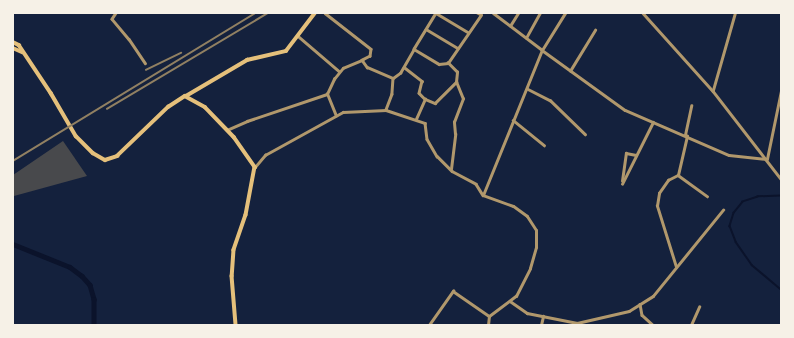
<!DOCTYPE html>
<html>
<head>
<meta charset="utf-8">
<style>
  body { margin:0 }
  #map { position:relative; width:794px; height:338px; overflow:hidden; background:#14213d; font-family:"PT Sans",sans-serif }
  div>[style] { position:absolute }
  .stream>* { height:1.5px; margin:-0.75px; padding:0 0.75px; transform-origin:0.75px; border-radius:0.75px; background:#0b132b }
  .canal>* { height:4.5px; margin:-2.25px; padding:0 2.25px; transform-origin:2.25px; border-radius:2.25px; background:#0b132b }
  .building>* { inset:0; background:#48494c }
  .minor>* { height:2.5px; margin:-1.25px; padding:0 1.25px; transform-origin:1.25px; border-radius:1.25px; background:#b1986c }
  .tertiary>* { height:3px; margin:-1.5px; padding:0 1.5px; transform-origin:1.5px; border-radius:1.5px; background:#b1986c }
  .secondary>* { height:3.5px; margin:-1.75px; padding:0 1.75px; transform-origin:1.75px; border-radius:1.75px; background:#e5c07b }
  .rail>* { height:1.5px; margin:-0.75px; padding:0 0.75px; transform-origin:0.75px; border-radius:0.75px; background:#918062 }
  span { translate:-50% -50%; white-space:nowrap; text-align:center; line-height:1.15; -webkit-text-stroke:3px #f6f1e7; paint-order:stroke }
  .frame { position:absolute; inset:0; border:14px solid #f6f1e7; pointer-events:none }
</style>
</head>
<body>
<div id="map">
  <div class="stream">
    <div style="left:781px;top:196px;width:23px;rotate:178deg"></div>
    <div style="left:758px;top:197px;width:16px;rotate:162deg"></div>
    <div style="left:743px;top:202px;width:14px;rotate:129deg"></div>
    <div style="left:734px;top:213px;width:14px;rotate:107deg"></div>
    <div style="left:730px;top:226px;width:17px;rotate:69deg"></div>
    <div style="left:736px;top:242px;width:28px;rotate:55deg"></div>
    <div style="left:752px;top:265px;width:38px;rotate:40deg"></div>
  </div>
  <div class="canal">
    <div style="left:13px;top:244px;width:61px;rotate:22deg"></div>
    <div style="left:70px;top:267px;width:15px;rotate:37deg"></div>
    <div style="left:82px;top:276px;width:12px;rotate:48deg"></div>
    <div style="left:90px;top:285px;width:15px;rotate:74deg"></div>
    <div style="left:94px;top:299px;width:26px;rotate:90deg"></div>
  </div>
  <div class="building">
    <div style="clip-path:polygon(63px 141px,87px 176px,14px 196px,13px 175px)"></div>
  </div>
  <div class="minor">
    <div style="left:116px;top:13px;width:7px;rotate:124deg"></div>
    <div style="left:112px;top:19px;width:26px;rotate:50deg"></div>
    <div style="left:129px;top:39px;width:29px;rotate:56deg"></div>
    <div style="left:325px;top:13px;width:58px;rotate:38deg"></div>
    <div style="left:371px;top:49px;width:7px;rotate:98deg"></div>
    <div style="left:370px;top:56px;width:9px;rotate:153deg"></div>
    <div style="left:436px;top:13px;width:42px;rotate:121.4deg"></div>
    <div style="left:414px;top:49px;width:29px;rotate:31deg"></div>
    <div style="left:439px;top:64px;width:9px;rotate:-6deg"></div>
    <div style="left:436px;top:13px;width:37px;rotate:31deg"></div>
    <div style="left:643px;top:13px;width:105px;rotate:48.1deg"></div>
    <div style="left:713px;top:91px;width:111px;rotate:52.3deg"></div>
    <div style="left:510px;top:26px;width:15px;rotate:-58deg"></div>
    <div style="left:426px;top:29px;width:37px;rotate:31deg"></div>
    <div style="left:298px;top:36px;width:54px;rotate:40.5deg"></div>
    <div style="left:526px;top:38px;width:29px;rotate:-61deg"></div>
    <div style="left:542px;top:50px;width:102px;rotate:35.9deg"></div>
    <div style="left:625px;top:110px;width:113px;rotate:23.4deg"></div>
    <div style="left:729px;top:155px;width:38px;rotate:6deg"></div>
    <div style="left:767px;top:159px;width:69px;rotate:-78.4deg"></div>
    <div style="left:404px;top:67px;width:23px;rotate:38deg"></div>
    <div style="left:422px;top:81px;width:12px;rotate:104deg"></div>
    <div style="left:419px;top:93px;width:8px;rotate:45deg"></div>
    <div style="left:570px;top:71px;width:48px;rotate:-58.6deg"></div>
    <div style="left:393px;top:78px;width:9px;rotate:-36deg"></div>
    <div style="left:400px;top:73px;width:28px;rotate:-60deg"></div>
    <div style="left:528px;top:89px;width:25px;rotate:27deg"></div>
    <div style="left:550px;top:100px;width:49px;rotate:44.2deg"></div>
    <div style="left:713px;top:90px;width:80px;rotate:-74.1deg"></div>
    <div style="left:336px;top:116px;width:24px;rotate:-112deg"></div>
    <div style="left:327px;top:94px;width:17px;rotate:-65deg"></div>
    <div style="left:334px;top:79px;width:14px;rotate:-51deg"></div>
    <div style="left:343px;top:68px;width:21px;rotate:-23deg"></div>
    <div style="left:362px;top:60px;width:9px;rotate:54deg"></div>
    <div style="left:367px;top:67px;width:28px;rotate:23deg"></div>
    <div style="left:393px;top:78px;width:16px;rotate:94deg"></div>
    <div style="left:392px;top:94px;width:17px;rotate:111deg"></div>
    <div style="left:416px;top:119px;width:22px;rotate:-66deg"></div>
    <div style="left:425px;top:99px;width:11px;rotate:22deg"></div>
    <div style="left:435px;top:103px;width:30px;rotate:-45deg"></div>
    <div style="left:513px;top:120px;width:40px;rotate:39deg"></div>
    <div style="left:227px;top:130px;width:22px;rotate:-24deg"></div>
    <div style="left:247px;top:121px;width:84px;rotate:-18.6deg"></div>
    <div style="left:685px;top:135px;width:30px;rotate:-78deg"></div>
    <div style="left:255px;top:167px;width:16px;rotate:-50deg"></div>
    <div style="left:265px;top:155px;width:89px;rotate:-28.9deg"></div>
    <div style="left:343px;top:112px;width:43px;rotate:-2.7deg"></div>
    <div style="left:386px;top:110px;width:41px;rotate:18.4deg"></div>
    <div style="left:425px;top:123px;width:16px;rotate:83deg"></div>
    <div style="left:427px;top:139px;width:20px;rotate:60deg"></div>
    <div style="left:437px;top:156px;width:21px;rotate:45deg"></div>
    <div style="left:452px;top:171px;width:27px;rotate:28deg"></div>
    <div style="left:476px;top:184px;width:13px;rotate:58deg"></div>
    <div style="left:451px;top:169px;width:35px;rotate:-83deg"></div>
    <div style="left:455px;top:134px;width:12px;rotate:-95deg"></div>
    <div style="left:454px;top:122px;width:25px;rotate:-69deg"></div>
    <div style="left:463px;top:99px;width:18px;rotate:-112deg"></div>
    <div style="left:456px;top:82px;width:10px;rotate:-84deg"></div>
    <div style="left:457px;top:72px;width:13px;rotate:-135deg"></div>
    <div style="left:448px;top:63px;width:58px;rotate:-55.5deg"></div>
    <div style="left:481px;top:15px;width:4px;rotate:-153deg"></div>
    <div style="left:678px;top:175px;width:36px;rotate:36deg"></div>
    <div style="left:622px;top:181px;width:28px;rotate:-82deg"></div>
    <div style="left:626px;top:153px;width:10px;rotate:11deg"></div>
    <div style="left:622px;top:184px;width:69px;rotate:-63.4deg"></div>
    <div style="left:676px;top:267px;width:64px;rotate:-107.3deg"></div>
    <div style="left:657px;top:206px;width:13px;rotate:-81deg"></div>
    <div style="left:659px;top:193px;width:16px;rotate:-55deg"></div>
    <div style="left:668px;top:180px;width:11px;rotate:-27deg"></div>
    <div style="left:678px;top:175px;width:40px;rotate:-77deg"></div>
    <div style="left:510px;top:301px;width:21px;rotate:35deg"></div>
    <div style="left:527px;top:313px;width:51px;rotate:11.3deg"></div>
    <div style="left:577px;top:323px;width:53px;rotate:-13deg"></div>
    <div style="left:629px;top:311px;width:28px;rotate:-32deg"></div>
    <div style="left:653px;top:296px;width:111px;rotate:-50.9deg"></div>
    <div style="left:640px;top:304px;width:11px;rotate:80deg"></div>
    <div style="left:642px;top:315px;width:15px;rotate:42deg"></div>
    <div style="left:429px;top:325px;width:42px;rotate:-54.8deg"></div>
    <div style="left:453px;top:291px;width:44px;rotate:34.8deg"></div>
    <div style="left:541px;top:325px;width:9px;rotate:-77deg"></div>
    <div style="left:691px;top:325px;width:20px;rotate:-66deg"></div>
  </div>
  <div class="tertiary">
    <div style="left:493px;top:13px;width:61px;rotate:37.1deg"></div>
    <div style="left:488px;top:325px;width:9px;rotate:-84deg"></div>
    <div style="left:489px;top:316px;width:34px;rotate:-37deg"></div>
    <div style="left:516px;top:296px;width:31px;rotate:-63deg"></div>
    <div style="left:530px;top:268px;width:22px;rotate:-74deg"></div>
    <div style="left:536px;top:247px;width:17px;rotate:-90deg"></div>
    <div style="left:536px;top:230px;width:17px;rotate:-123deg"></div>
    <div style="left:527px;top:216px;width:17px;rotate:-144deg"></div>
    <div style="left:513px;top:206px;width:32px;rotate:-160deg"></div>
    <div style="left:483px;top:195px;width:157px;rotate:-67.9deg"></div>
    <div style="left:542px;top:50px;width:44px;rotate:-58.1deg"></div>
  </div>
  <div class="secondary">
    <div style="left:13px;top:42px;width:7px;rotate:27deg"></div>
    <div style="left:19px;top:45px;width:58px;rotate:56.3deg"></div>
    <div style="left:51px;top:93px;width:50px;rotate:59.8deg"></div>
    <div style="left:76px;top:136px;width:24px;rotate:45deg"></div>
    <div style="left:93px;top:153px;width:14px;rotate:30deg"></div>
    <div style="left:105px;top:160px;width:13px;rotate:-18deg"></div>
    <div style="left:117px;top:156px;width:71px;rotate:-43.9deg"></div>
    <div style="left:168px;top:107px;width:20px;rotate:-33deg"></div>
    <div style="left:185px;top:96px;width:23px;rotate:29deg"></div>
    <div style="left:205px;top:107px;width:42px;rotate:46deg"></div>
    <div style="left:234px;top:137px;width:37px;rotate:55deg"></div>
    <div style="left:255px;top:167px;width:49px;rotate:100.6deg"></div>
    <div style="left:246px;top:215px;width:37px;rotate:109deg"></div>
    <div style="left:234px;top:250px;width:26px;rotate:94deg"></div>
    <div style="left:232px;top:276px;width:49px;rotate:85.3deg"></div>
    <div style="left:13px;top:48px;width:10px;rotate:24deg"></div>
    <div style="left:186px;top:96px;width:71px;rotate:-30.5deg"></div>
    <div style="left:247px;top:60px;width:40px;rotate:-13deg"></div>
    <div style="left:286px;top:51px;width:48px;rotate:-52.7deg"></div>
  </div>
  <div class="rail">
    <div style="left:146px;top:70px;width:39px;rotate:-26deg"></div>
    <div style="left:107px;top:109px;width:187px;rotate:-30.8deg"></div>
    <div style="left:13px;top:161px;width:284px;rotate:-31.4deg"></div>
  </div>
  <div class="frame"></div>
</div>
</body>
</html>
